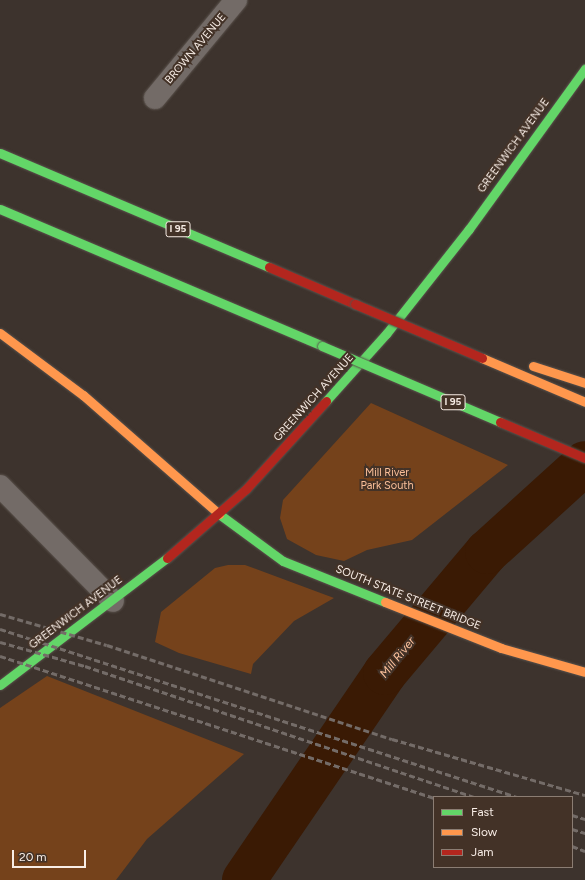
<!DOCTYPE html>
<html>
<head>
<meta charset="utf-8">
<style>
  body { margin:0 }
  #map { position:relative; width:585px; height:880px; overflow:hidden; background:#3d332d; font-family:Figtree,sans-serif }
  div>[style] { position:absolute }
  .green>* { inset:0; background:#75421b }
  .river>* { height:44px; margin:-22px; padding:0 22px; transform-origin:22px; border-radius:22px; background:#3a1a04 }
  .roads { filter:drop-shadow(0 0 1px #5a524c) drop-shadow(0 0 1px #5a524c) }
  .street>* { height:22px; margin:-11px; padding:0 11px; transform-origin:11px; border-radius:11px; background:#736b67 }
  .fast>* { height:9px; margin:-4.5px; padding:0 4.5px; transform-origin:4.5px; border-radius:4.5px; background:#63d668 }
  .slow>* { height:9px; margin:-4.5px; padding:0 4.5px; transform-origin:4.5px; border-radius:4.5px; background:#ff974d }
  .jam>* { height:9px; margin:-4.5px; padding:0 4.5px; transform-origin:4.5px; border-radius:4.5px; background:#b3261e }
  .rail>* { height:3px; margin-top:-1.5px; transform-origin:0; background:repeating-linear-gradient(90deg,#746c68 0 6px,transparent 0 9px) }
  .bridges { filter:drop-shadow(0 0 1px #5a524c) drop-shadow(0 0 1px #5a524c) }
  .fast-bridge>* { height:9px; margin:-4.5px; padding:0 4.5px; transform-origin:4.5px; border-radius:4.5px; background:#63d668 }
  .slow-bridge>* { height:9px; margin:-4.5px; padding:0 4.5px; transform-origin:4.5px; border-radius:4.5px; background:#ff974d }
  .jam-bridge>* { height:9px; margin:-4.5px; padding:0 4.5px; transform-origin:4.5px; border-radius:4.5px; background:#b3261e }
  span { translate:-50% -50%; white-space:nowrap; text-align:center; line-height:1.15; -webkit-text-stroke:4px #433227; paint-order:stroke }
  .shield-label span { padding:1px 3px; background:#433227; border:1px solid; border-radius:3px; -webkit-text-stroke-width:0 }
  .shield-label { font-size:10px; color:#f8ede6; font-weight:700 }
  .street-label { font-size:11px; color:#f8ede6 }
  .park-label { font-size:11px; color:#fabe98 }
  .water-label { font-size:12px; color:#fec29c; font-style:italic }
  .legend { position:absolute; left:433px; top:796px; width:140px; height:72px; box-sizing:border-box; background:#433227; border:1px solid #8b7d73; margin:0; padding:5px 7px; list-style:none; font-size:12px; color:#f8ede6 }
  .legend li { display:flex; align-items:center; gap:8px; height:20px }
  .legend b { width:20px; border:1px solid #8b7d73 }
  .scale { position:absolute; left:12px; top:850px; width:74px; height:18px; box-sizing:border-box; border:2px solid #f8ede6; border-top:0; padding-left:5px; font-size:12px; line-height:14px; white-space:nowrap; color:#f8ede6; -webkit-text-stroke:3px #433227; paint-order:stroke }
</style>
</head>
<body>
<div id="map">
  <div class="green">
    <div style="clip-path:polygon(371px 403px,508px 465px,412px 540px,367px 550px,344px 561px,316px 555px,287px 539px,280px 518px,283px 500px)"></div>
    <div style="clip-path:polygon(228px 565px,245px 565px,334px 598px,294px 621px,253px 664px,251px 674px,179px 653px,155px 642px,161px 612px,215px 568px)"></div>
    <div style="clip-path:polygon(47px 676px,244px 754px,147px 839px,116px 880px,0 880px,0 708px)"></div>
  </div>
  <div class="river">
    <div style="left:244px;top:880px;width:250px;rotate:-55.7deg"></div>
    <div style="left:385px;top:673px;width:158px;rotate:-49.9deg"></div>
    <div style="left:487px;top:552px;width:132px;rotate:-42.2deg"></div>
  </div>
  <div class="roads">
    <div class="street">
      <div style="left:155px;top:98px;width:127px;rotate:-50.4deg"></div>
      <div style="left:0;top:486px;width:161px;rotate:45.5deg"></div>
    </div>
    <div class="fast">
      <div style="left:0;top:153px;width:292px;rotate:23deg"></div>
      <div style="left:0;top:209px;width:350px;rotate:23deg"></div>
      <div style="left:326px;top:401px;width:90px;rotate:-48.2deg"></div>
      <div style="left:386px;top:334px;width:134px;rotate:-51.7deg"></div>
      <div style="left:469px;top:229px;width:198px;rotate:-54.1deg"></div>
      <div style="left:219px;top:514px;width:79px;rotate:36.3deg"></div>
      <div style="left:283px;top:561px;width:110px;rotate:21.9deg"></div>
      <div style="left:0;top:685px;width:210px;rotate:-37.3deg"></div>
    </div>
    <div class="slow">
      <div style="left:0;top:333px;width:104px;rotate:36.8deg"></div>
      <div style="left:83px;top:395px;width:181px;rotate:41.2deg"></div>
      <div style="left:385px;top:602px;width:125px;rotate:21.6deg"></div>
      <div style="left:501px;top:648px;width:87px;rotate:15.9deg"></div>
    </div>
    <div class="jam">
      <div style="left:269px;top:267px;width:94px;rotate:23.3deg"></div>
      <div style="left:167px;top:558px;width:105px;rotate:-41.1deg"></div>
      <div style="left:246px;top:489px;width:119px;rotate:-47.7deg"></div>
    </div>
  </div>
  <div class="rail">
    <div style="left:0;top:614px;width:111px;rotate:16.2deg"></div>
    <div style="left:107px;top:645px;width:300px;rotate:18.3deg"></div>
    <div style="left:392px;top:739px;width:201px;rotate:16.2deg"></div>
    <div style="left:0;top:629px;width:544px;rotate:18deg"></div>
    <div style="left:0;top:642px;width:88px;rotate:15.8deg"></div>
    <div style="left:85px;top:666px;width:411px;rotate:18.6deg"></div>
    <div style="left:0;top:656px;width:457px;rotate:18.1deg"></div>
    <div style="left:572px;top:815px;width:14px;rotate:17deg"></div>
    <div style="left:572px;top:829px;width:14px;rotate:17deg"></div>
    <div style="left:572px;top:846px;width:14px;rotate:21deg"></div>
  </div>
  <div class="bridges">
    <div class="fast-bridge">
      <div style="left:322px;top:346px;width:194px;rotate:23.1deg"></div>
    </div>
    <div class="slow-bridge">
      <div style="left:482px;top:358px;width:112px;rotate:23.1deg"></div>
      <div style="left:533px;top:366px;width:55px;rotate:18.1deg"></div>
    </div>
    <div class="jam-bridge">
      <div style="left:355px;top:304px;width:138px;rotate:23deg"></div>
      <div style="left:500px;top:422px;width:92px;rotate:23deg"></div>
    </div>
  </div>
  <div class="shield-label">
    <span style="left:178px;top:229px">I 95</span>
    <span style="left:453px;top:402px">I 95</span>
  </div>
  <div class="street-label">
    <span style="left:196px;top:49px;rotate:-50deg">BROWN AVENUE</span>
    <span style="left:514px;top:146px;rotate:-54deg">GREENWICH AVENUE</span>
    <span style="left:314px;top:398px;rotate:-48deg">GREENWICH AVENUE</span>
    <span style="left:408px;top:598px;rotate:22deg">SOUTH STATE STREET BRIDGE</span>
    <span style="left:76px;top:613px;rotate:-37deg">GREENWICH AVENUE</span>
  </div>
  <div class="park-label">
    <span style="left:387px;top:480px">Mill River<br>Park South</span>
  </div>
  <div class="water-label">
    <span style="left:398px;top:658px;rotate:-51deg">Mill River</span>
  </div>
  <ul class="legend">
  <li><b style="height:5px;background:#63d668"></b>Fast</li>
  <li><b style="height:5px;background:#ff974d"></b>Slow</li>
  <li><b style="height:5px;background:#b3261e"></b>Jam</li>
  </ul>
  <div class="scale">20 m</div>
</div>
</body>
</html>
